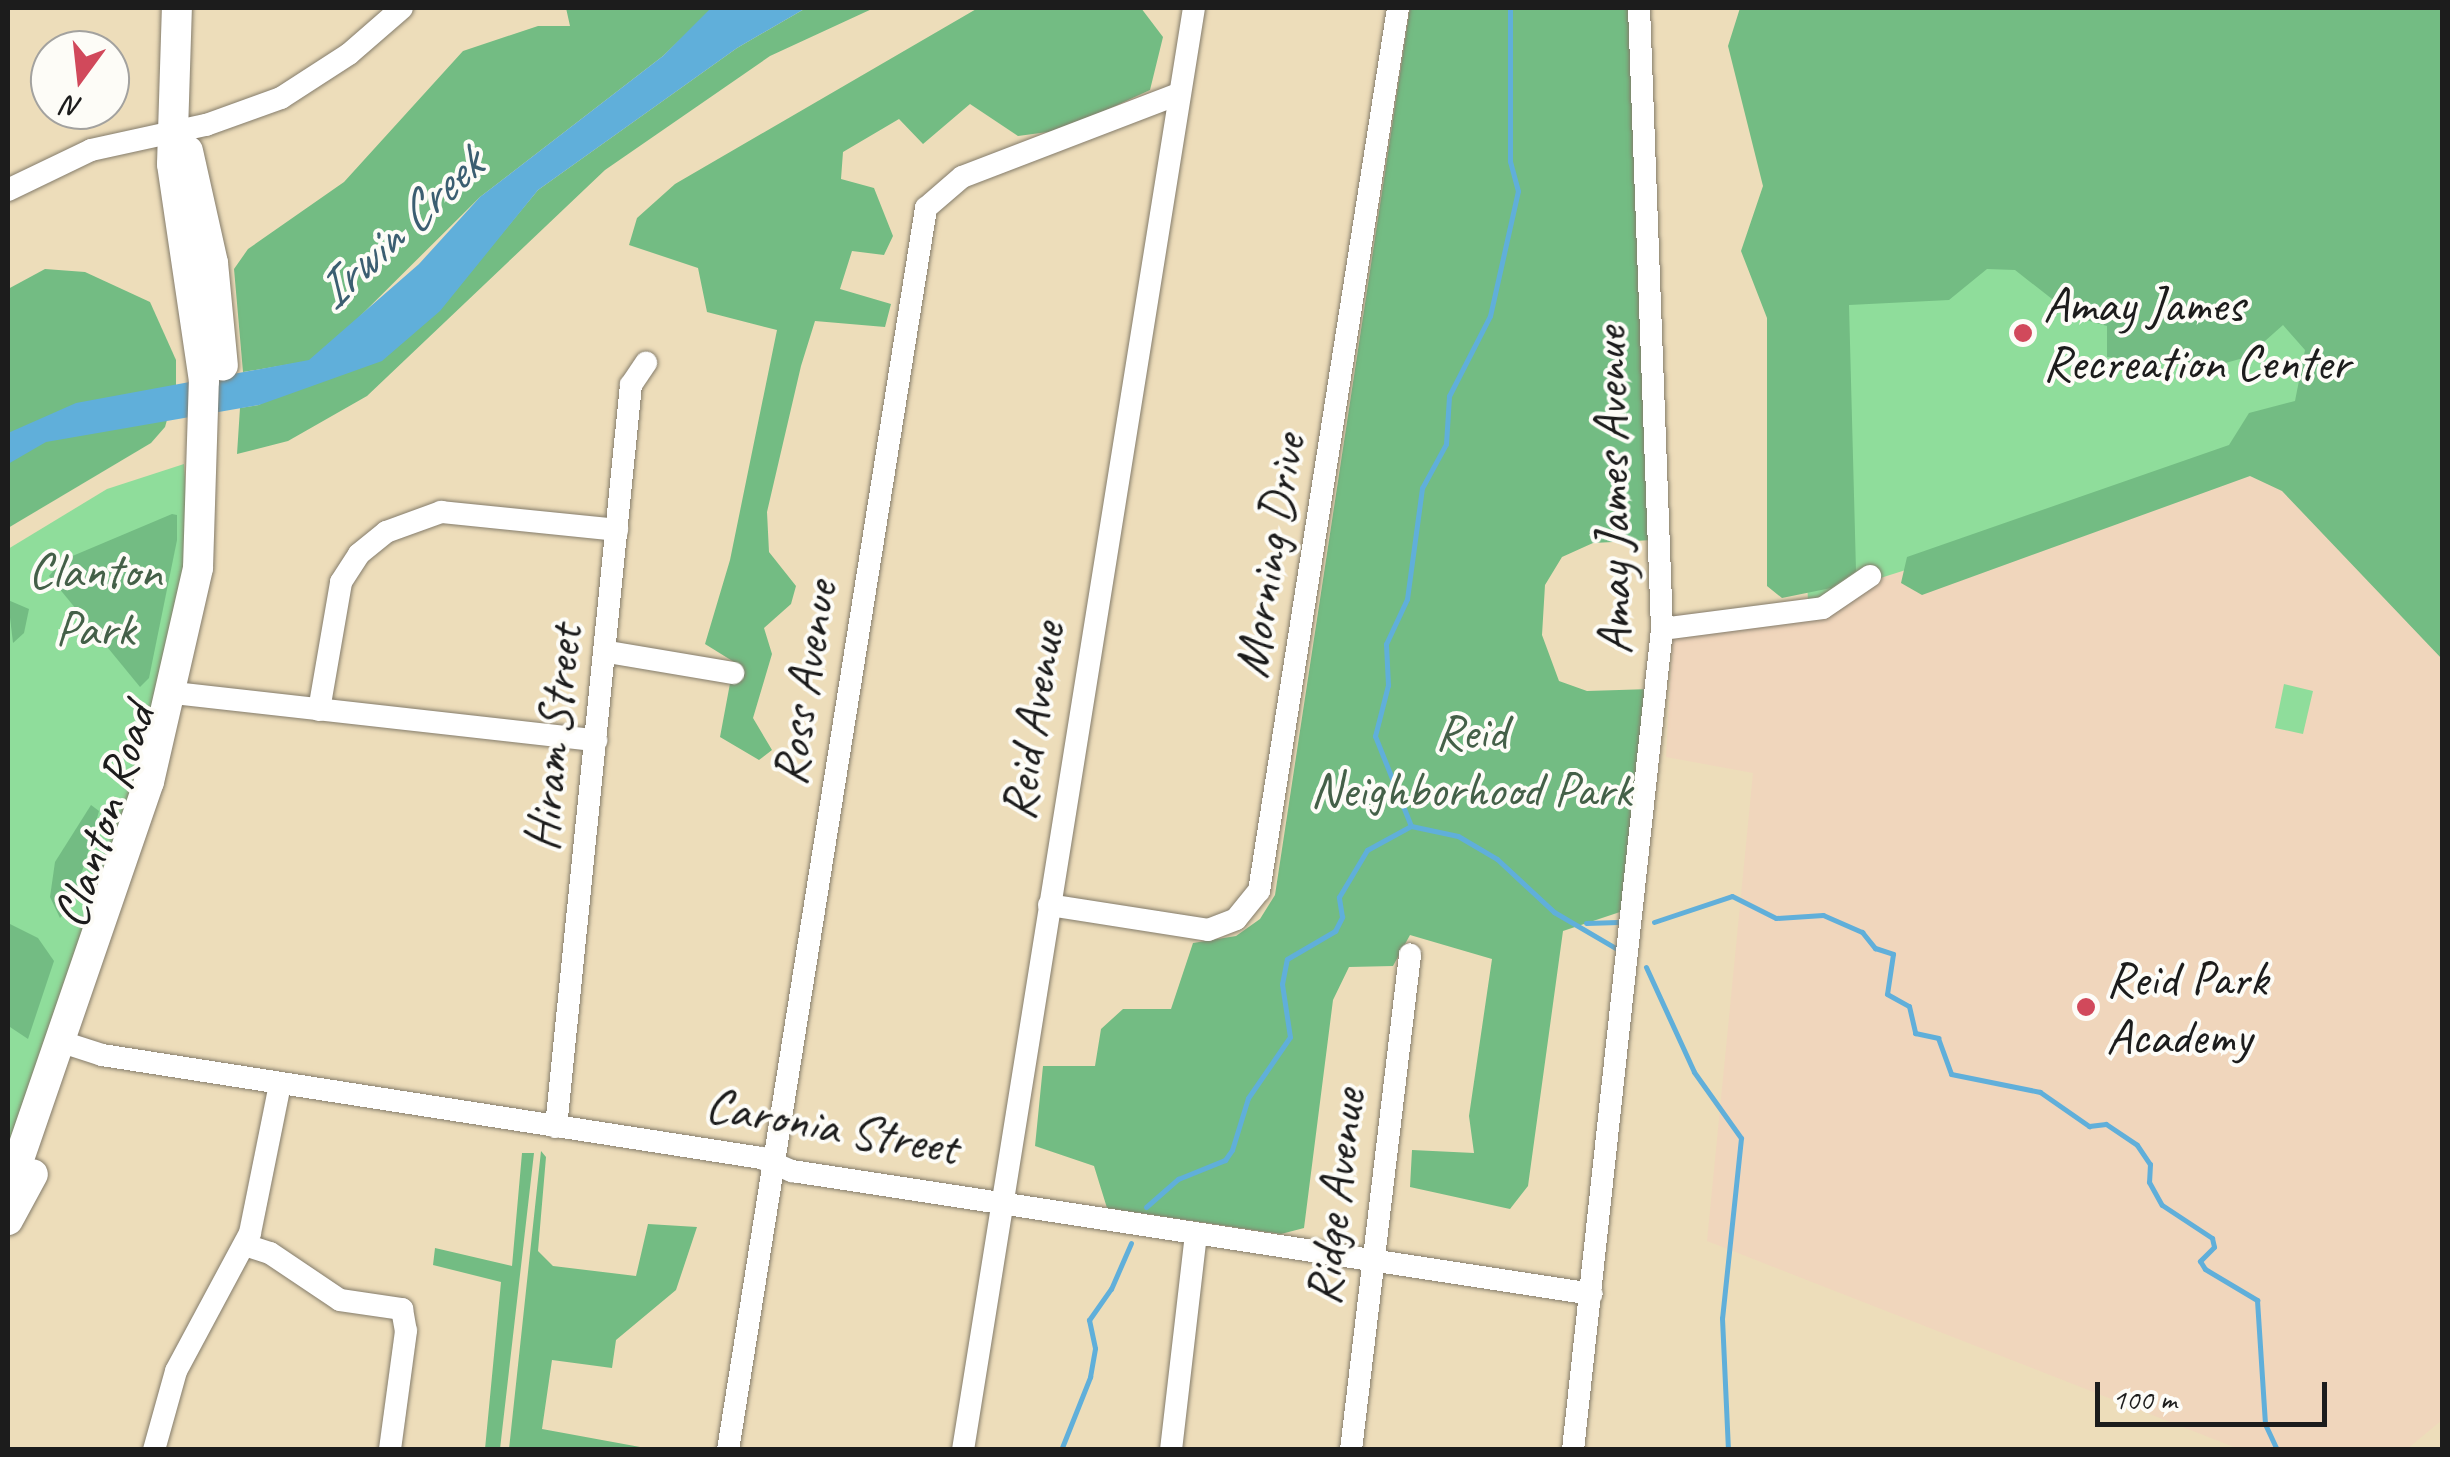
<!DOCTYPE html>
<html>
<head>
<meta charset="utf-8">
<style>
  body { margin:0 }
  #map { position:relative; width:2450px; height:1457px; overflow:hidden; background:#edddba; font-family:Caveat,sans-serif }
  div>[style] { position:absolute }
  .built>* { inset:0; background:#f0d6bc }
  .green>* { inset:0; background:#8fdd9b }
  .forest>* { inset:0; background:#73bc83 }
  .water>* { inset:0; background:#60afda }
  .stream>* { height:5px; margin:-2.5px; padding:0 2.5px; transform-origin:2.5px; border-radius:2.5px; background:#60afda }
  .roads { filter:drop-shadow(0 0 2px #847c6b) drop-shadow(0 0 2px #847c6b) }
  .minor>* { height:22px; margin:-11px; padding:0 11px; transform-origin:11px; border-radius:11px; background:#fff }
  .major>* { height:30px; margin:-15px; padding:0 15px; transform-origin:15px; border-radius:15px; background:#fff }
  .dots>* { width:28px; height:28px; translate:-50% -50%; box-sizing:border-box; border:5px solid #fdfcf7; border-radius:50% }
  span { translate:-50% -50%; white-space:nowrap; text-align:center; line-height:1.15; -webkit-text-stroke:8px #fdfcf7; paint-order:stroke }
  .poi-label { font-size:50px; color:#1c1c1c }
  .left { translate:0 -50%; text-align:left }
  .street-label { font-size:50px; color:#1c1c1c }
  .park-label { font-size:50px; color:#446048 }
  .water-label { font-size:52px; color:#3b5e71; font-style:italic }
  .frame { position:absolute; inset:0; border:10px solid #1c1c1c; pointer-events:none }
  .north { position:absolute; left:30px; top:30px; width:100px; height:100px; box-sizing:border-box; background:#fdfcf7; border:2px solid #a3a29f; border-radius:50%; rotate:195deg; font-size:28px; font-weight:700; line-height:40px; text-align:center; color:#1c1c1c }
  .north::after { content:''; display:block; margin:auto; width:35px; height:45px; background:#d1495b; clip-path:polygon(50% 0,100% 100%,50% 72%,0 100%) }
  .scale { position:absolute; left:2095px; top:1382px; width:232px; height:45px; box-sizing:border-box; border:5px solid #1c1c1c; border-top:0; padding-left:12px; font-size:30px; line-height:35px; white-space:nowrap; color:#1c1c1c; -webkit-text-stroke:8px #fdfcf7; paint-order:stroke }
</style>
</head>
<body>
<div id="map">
  <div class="built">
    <div style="clip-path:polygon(2283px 450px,2442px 623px,2442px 1420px,2407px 1449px,2239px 1449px,1707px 1241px,1753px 773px,1666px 757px,1674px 615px,1808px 601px)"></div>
  </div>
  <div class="green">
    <div style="clip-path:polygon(1781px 8px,2442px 8px,2283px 450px,1808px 601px)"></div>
    <div style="clip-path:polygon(184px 464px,190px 544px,162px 704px,8px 1163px,8px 549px,107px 489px)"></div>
    <div style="clip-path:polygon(2284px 684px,2313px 691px,2303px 734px,2275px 728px)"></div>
  </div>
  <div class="forest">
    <div style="clip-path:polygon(566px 8px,713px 8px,663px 56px,480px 197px,325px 351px,309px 361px,243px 372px,234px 269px,248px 249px,344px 182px,463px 51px,538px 26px,570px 26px)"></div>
    <div style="clip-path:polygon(806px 8px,874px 8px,770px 56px,605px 170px,367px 396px,288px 441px,237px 454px,240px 408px,259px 405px,485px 254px,538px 190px,737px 48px)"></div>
    <div style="clip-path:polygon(978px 8px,1141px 8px,1163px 37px,1150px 90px,1063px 130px,1018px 136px,970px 104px,923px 144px,899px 119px,843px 152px,841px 179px,874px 188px,893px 236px,884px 255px,852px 251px,840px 289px,891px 304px,885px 327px,815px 321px,801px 366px,767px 512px,769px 552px,796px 586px,791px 604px,764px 628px,772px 654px,753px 718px,772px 750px,759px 760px,720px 737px,734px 662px,705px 644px,730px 560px,777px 330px,707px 312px,698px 268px,629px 245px,637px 218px,675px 184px)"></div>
    <div style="clip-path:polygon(1410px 8px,1633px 8px,1653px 540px,1593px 543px,1562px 557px,1545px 585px,1542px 635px,1559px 681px,1587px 691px,1651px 689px,1626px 910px,1563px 931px,1528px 1186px,1510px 1209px,1410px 1187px,1412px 1150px,1474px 1153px,1469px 1116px,1492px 959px,1410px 935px,1393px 966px,1349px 967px,1333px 1000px,1304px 1228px,1281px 1234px,1107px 1208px,1094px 1166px,1035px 1146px,1043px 1066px,1095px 1066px,1101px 1029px,1123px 1009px,1171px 1009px,1193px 943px,1236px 936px,1260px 919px,1275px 895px)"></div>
    <div style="clip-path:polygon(1740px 8px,2442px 8px,2442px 659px,2282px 491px,2250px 476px,1922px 595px,1901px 583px,1907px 557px,2229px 445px,2249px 413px,2295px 401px,2305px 350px,2283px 325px,2247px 357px,2211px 367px,2107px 357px,2107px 326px,2075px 317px,2015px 270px,1987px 269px,1949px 300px,1849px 305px,1856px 571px,1831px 588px,1782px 598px,1767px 586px,1767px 318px,1741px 251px,1763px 186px,1728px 46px)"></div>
    <div style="clip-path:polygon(45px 269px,85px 272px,150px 302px,176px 360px,176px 388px,165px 427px,151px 443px,8px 528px,8px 289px)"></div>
    <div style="clip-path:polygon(172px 514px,177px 515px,177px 540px,149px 678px,140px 687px,49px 576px,63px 560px)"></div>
    <div style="clip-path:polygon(8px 600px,29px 609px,24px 633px,13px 643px)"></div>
    <div style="clip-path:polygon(91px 805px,99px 811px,88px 853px,71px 905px,60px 918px,50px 897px,55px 862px)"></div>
    <div style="clip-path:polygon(8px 923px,38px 938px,54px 961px,28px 1039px,10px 1027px)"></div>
    <div style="clip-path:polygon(541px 1151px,546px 1157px,538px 1251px,553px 1266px,636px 1276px,648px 1224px,697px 1227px,676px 1290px,616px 1340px,612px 1368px,552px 1360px,542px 1429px,651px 1449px,509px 1449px)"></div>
    <div style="clip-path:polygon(522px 1153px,534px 1153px,500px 1449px,485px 1449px,501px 1282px,433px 1265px,435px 1248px,512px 1266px)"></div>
  </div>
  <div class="water">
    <div style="clip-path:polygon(806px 8px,737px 48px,538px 190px,440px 311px,382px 361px,259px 405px,46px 442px,8px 464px,8px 433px,76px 403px,309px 360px,419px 264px,480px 197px,663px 56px,709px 10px)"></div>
  </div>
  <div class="stream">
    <div style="left:1411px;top:826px;width:97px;rotate:-111.8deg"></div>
    <div style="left:1375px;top:736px;width:53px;rotate:-75.7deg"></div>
    <div style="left:1388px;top:685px;width:41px;rotate:-92.8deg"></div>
    <div style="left:1386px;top:644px;width:50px;rotate:-65deg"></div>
    <div style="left:1407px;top:599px;width:112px;rotate:-82.3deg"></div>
    <div style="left:1422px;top:488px;width:50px;rotate:-61.4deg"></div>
    <div style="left:1446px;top:444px;width:48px;rotate:-86.4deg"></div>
    <div style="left:1449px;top:396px;width:90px;rotate:-62.9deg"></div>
    <div style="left:1490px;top:316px;width:128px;rotate:-77.4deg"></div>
    <div style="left:1518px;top:191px;width:31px;rotate:-105deg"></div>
    <div style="left:1510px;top:161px;width:153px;rotate:-90deg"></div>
    <div style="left:1654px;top:922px;width:82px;rotate:-18.4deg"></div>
    <div style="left:1732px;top:896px;width:49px;rotate:26.6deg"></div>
    <div style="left:1776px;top:918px;width:47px;rotate:-3.7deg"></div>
    <div style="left:1823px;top:915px;width:43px;rotate:23.6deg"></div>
    <div style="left:1862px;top:932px;width:21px;rotate:51deg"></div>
    <div style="left:1875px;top:948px;width:19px;rotate:18deg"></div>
    <div style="left:1893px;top:954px;width:40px;rotate:98.5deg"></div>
    <div style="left:1887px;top:994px;width:25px;rotate:29deg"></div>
    <div style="left:1909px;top:1006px;width:28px;rotate:77deg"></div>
    <div style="left:1915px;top:1033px;width:24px;rotate:12deg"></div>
    <div style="left:1938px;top:1038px;width:38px;rotate:70deg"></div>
    <div style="left:1951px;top:1074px;width:91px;rotate:11.4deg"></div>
    <div style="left:2040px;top:1092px;width:60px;rotate:34.8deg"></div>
    <div style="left:2089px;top:1126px;width:17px;rotate:-7deg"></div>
    <div style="left:2106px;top:1124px;width:37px;rotate:34deg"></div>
    <div style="left:2137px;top:1145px;width:23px;rotate:56deg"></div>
    <div style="left:2150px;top:1164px;width:18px;rotate:93deg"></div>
    <div style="left:2149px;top:1182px;width:26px;rotate:61deg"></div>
    <div style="left:2162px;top:1205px;width:60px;rotate:33.4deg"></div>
    <div style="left:2212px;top:1238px;width:9px;rotate:77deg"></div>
    <div style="left:2214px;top:1247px;width:20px;rotate:135deg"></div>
    <div style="left:2200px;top:1261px;width:9px;rotate:58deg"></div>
    <div style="left:2205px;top:1269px;width:61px;rotate:30.8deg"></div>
    <div style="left:2257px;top:1300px;width:124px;rotate:86.3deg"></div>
    <div style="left:2265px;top:1424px;width:29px;rotate:65deg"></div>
    <div style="left:1586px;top:923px;width:32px;rotate:-2deg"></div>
    <div style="left:1646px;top:967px;width:115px;rotate:65.4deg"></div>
    <div style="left:1694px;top:1072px;width:81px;rotate:54.5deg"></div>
    <div style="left:1741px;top:1138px;width:181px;rotate:96deg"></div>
    <div style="left:1722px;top:1318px;width:132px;rotate:87.4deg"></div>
    <div style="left:1146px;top:1207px;width:43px;rotate:-41.2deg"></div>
    <div style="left:1178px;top:1179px;width:51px;rotate:-22deg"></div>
    <div style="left:1225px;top:1160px;width:12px;rotate:-55deg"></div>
    <div style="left:1232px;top:1150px;width:54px;rotate:-72.9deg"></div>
    <div style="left:1248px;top:1098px;width:74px;rotate:-55.5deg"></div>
    <div style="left:1290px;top:1037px;width:54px;rotate:-98.6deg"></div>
    <div style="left:1282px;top:984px;width:25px;rotate:-79deg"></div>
    <div style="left:1287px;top:959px;width:56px;rotate:-30.3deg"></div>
    <div style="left:1335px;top:931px;width:16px;rotate:-63deg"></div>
    <div style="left:1342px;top:917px;width:20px;rotate:-99deg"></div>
    <div style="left:1339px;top:897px;width:55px;rotate:-59.2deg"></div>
    <div style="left:1367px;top:850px;width:50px;rotate:-28.6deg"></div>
    <div style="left:1411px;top:826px;width:48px;rotate:12deg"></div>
    <div style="left:1458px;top:836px;width:45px;rotate:30.5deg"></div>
    <div style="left:1497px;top:859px;width:78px;rotate:42.9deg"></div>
    <div style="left:1554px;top:912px;width:73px;rotate:30.4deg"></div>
    <div style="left:1061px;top:1450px;width:79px;rotate:-68.3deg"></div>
    <div style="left:1090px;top:1377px;width:29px;rotate:-80deg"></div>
    <div style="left:1095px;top:1348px;width:29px;rotate:-102deg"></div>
    <div style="left:1089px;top:1320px;width:38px;rotate:-55deg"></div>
    <div style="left:1111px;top:1289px;width:50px;rotate:-66.5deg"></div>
  </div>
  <div class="roads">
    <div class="minor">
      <div style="left:8px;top:190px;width:92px;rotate:-25.7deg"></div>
      <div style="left:91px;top:150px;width:118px;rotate:-12.3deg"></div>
      <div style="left:206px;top:125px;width:80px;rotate:-19.8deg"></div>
      <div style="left:281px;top:98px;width:81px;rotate:-32.9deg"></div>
      <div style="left:349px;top:54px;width:70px;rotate:-41deg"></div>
      <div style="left:1662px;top:629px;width:162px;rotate:-7.4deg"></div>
      <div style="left:1823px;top:608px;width:57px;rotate:-34.2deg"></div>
      <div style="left:608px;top:652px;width:127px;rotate:9.5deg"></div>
      <div style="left:174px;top:693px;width:425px;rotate:6.4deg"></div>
      <div style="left:319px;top:710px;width:130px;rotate:-80.2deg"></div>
      <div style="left:341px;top:582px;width:33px;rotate:-57deg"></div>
      <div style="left:359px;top:554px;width:35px;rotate:-39deg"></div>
      <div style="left:386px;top:532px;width:59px;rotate:-20deg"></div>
      <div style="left:441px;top:512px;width:177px;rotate:5.8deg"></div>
      <div style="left:1049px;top:905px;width:161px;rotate:8.9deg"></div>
      <div style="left:1208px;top:930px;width:30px;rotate:-21deg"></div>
      <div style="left:1236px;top:919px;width:36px;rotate:-51deg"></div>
      <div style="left:1259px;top:891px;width:894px;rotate:-81.05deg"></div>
      <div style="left:59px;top:1041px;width:45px;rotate:18deg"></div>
      <div style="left:102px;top:1055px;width:667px;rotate:8.88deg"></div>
      <div style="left:761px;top:1158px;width:34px;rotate:23deg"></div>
      <div style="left:792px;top:1171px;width:809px;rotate:8.74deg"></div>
      <div style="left:556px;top:1127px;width:746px;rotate:-84.23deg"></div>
      <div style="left:631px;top:385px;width:27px;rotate:-56deg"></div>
      <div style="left:245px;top:1245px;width:26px;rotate:18deg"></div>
      <div style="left:270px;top:1253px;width:84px;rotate:33.9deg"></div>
      <div style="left:340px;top:1300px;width:63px;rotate:8.3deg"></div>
      <div style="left:402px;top:1309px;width:22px;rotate:80deg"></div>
      <div style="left:406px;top:1331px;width:120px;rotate:97.7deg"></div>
      <div style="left:154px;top:1450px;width:82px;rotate:-74.4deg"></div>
      <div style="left:176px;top:1371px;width:157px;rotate:-61.8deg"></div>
      <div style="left:250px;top:1233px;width:152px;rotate:-78.6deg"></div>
      <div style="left:728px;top:1450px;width:1258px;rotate:-80.94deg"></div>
      <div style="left:926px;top:208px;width:48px;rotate:-40.7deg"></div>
      <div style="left:962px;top:177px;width:231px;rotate:-21deg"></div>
      <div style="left:963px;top:1450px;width:1460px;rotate:-80.9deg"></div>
      <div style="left:1171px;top:1450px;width:216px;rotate:-83.4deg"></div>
      <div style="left:1351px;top:1450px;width:499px;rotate:-83.2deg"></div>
      <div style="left:1573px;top:1450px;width:826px;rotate:-83.81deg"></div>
      <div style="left:1662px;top:629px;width:621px;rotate:-92.12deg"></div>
    </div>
    <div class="major">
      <div style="left:188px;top:151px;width:115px;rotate:77.4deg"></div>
      <div style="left:213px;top:263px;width:103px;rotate:84.5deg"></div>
      <div style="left:8px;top:1191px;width:433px;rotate:-71deg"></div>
      <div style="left:149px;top:782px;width:220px;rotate:-77.1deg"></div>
      <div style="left:198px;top:568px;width:187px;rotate:-88.2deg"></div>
      <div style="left:204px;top:381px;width:219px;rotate:-98.4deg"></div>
      <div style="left:172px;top:164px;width:156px;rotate:-88.2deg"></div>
      <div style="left:8px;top:1220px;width:52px;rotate:-61.5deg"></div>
    </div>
  </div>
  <div class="dots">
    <div style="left:2023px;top:333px;background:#d1495b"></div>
    <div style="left:2086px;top:1007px;background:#d1495b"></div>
  </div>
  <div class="poi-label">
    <span class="left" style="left:2043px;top:333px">Amay James<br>Recreation Center</span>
    <span class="left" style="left:2106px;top:1007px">Reid Park<br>Academy</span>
  </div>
  <div class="street-label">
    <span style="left:1612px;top:491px;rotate:-91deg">Amay James Avenue</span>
    <span style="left:1269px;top:556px;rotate:-81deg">Morning Drive</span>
    <span style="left:804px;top:683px;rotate:-81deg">Ross Avenue</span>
    <span style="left:1032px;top:721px;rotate:-81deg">Reid Avenue</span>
    <span style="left:553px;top:738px;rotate:-84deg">Hiram Street</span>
    <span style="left:104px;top:816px;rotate:-72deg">Clanton Road</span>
    <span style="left:832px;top:1126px;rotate:10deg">Caronia Street</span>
    <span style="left:1335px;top:1197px;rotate:-83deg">Ridge Avenue</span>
  </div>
  <div class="park-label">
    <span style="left:95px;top:599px">Clanton<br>Park</span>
    <span style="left:1471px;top:760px">Reid<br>Neighborhood Park</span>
  </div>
  <div class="water-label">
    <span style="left:399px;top:229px;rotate:-43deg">Irwin Creek</span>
  </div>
  <div class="frame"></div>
  <div class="north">N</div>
  <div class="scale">100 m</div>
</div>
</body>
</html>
